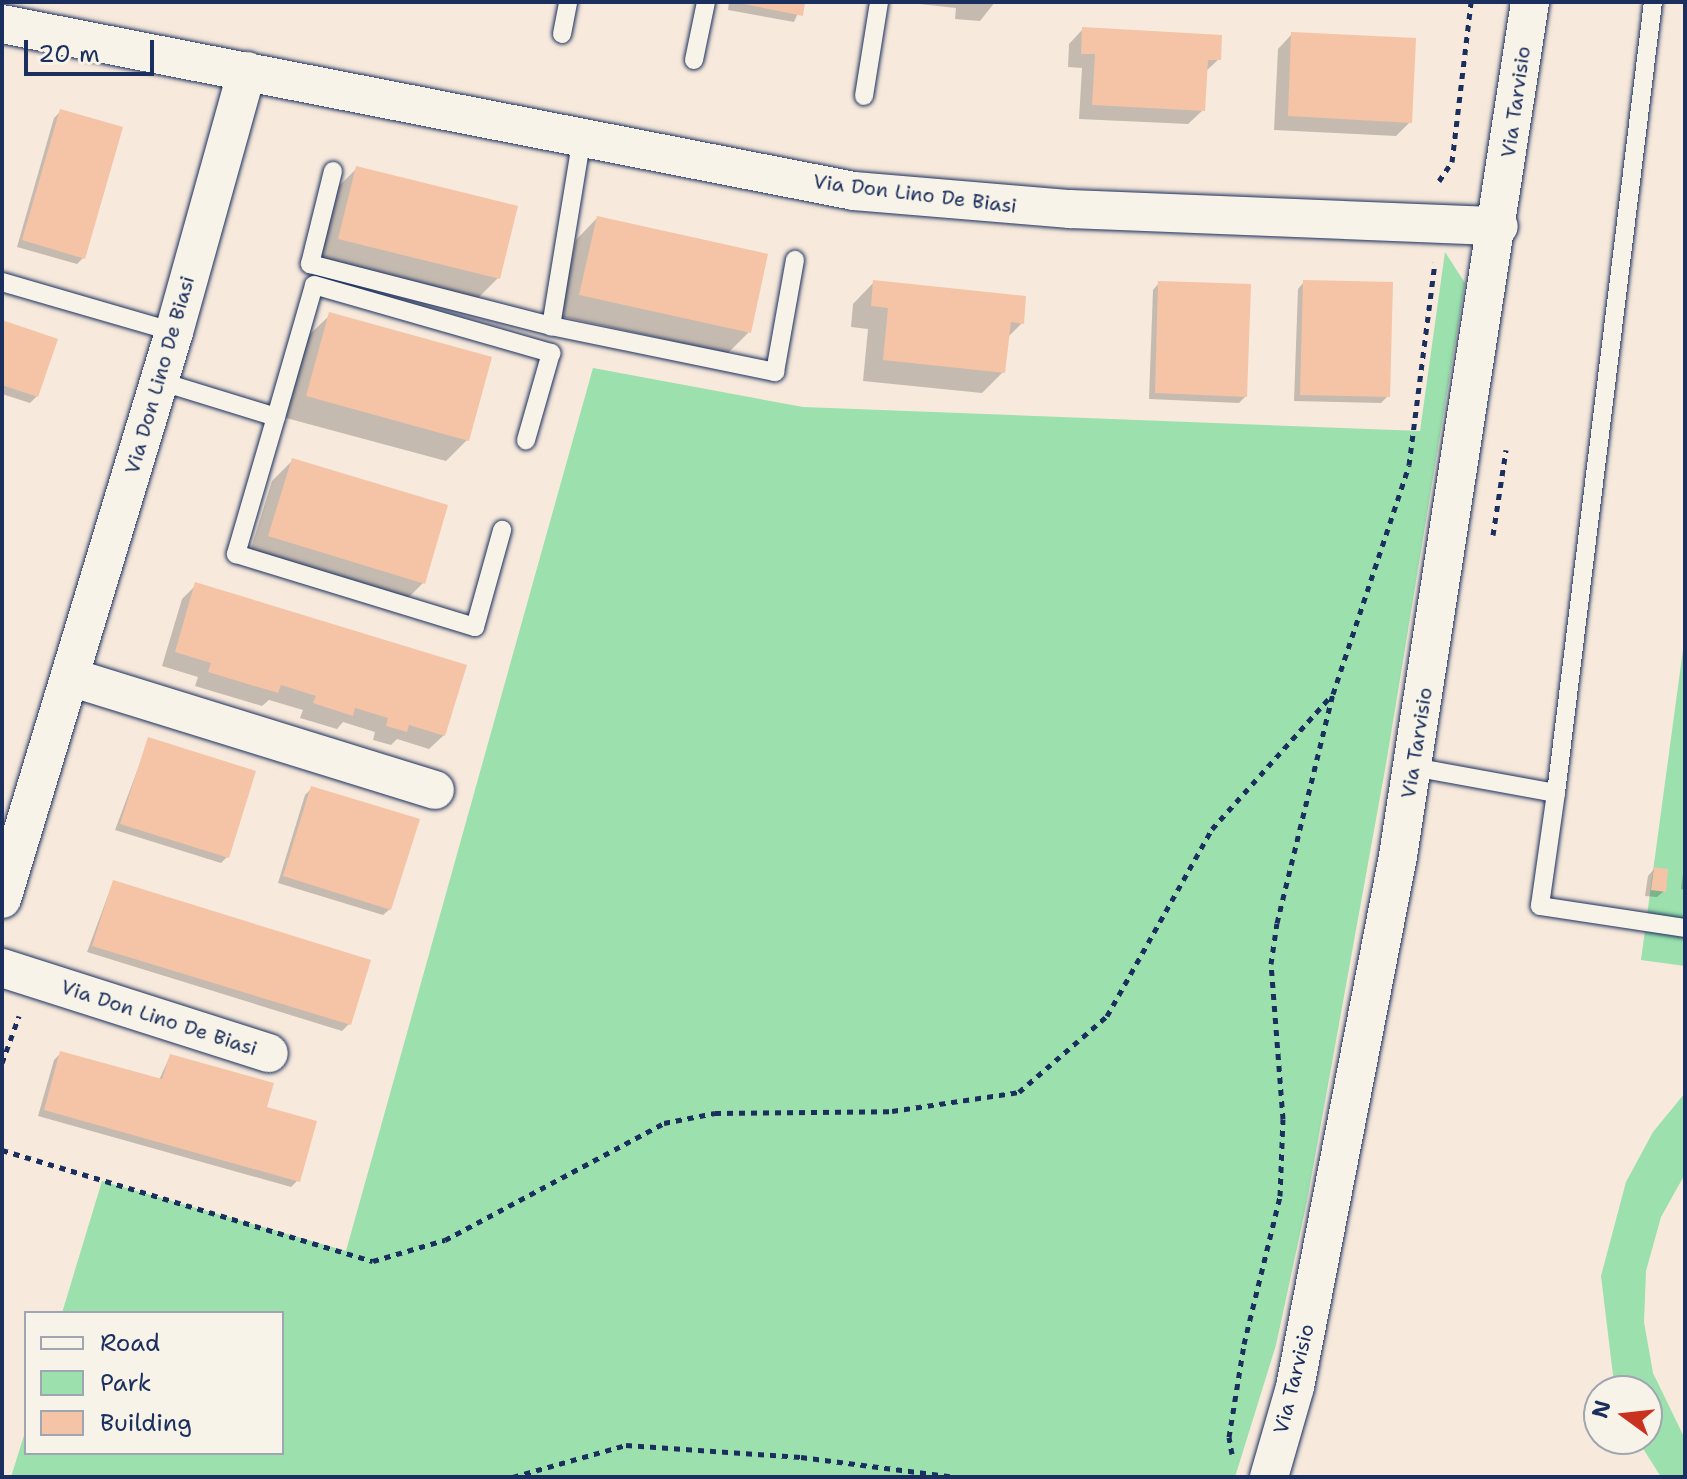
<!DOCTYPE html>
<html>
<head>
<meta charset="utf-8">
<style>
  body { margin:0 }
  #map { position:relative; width:1687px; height:1479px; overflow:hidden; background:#f7e9db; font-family:"Shantell Sans",sans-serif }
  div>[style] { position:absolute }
  .green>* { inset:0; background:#9be0ad }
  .shadow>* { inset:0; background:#0003 }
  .building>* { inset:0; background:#f5c3a6 }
  .path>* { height:5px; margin-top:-2.5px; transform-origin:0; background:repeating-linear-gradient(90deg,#1b2f5e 0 6px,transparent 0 12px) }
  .roads { filter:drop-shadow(0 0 2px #1b2f5e) drop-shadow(0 0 2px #1b2f5e) }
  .lane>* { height:18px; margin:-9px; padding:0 9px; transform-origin:9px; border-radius:9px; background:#f7f3e8 }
  .street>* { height:38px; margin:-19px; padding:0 19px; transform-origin:19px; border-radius:19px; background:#f7f3e8 }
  span { translate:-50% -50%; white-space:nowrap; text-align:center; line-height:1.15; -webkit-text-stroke:6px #f7f3e8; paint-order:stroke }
  .street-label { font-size:20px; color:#1b2f5e }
  .frame { position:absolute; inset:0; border:4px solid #1b2f5e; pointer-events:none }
  .legend { position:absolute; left:24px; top:1311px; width:260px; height:144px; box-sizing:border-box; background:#f7f3e8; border:2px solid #9fa5b1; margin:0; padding:10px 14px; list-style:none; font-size:24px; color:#1b2f5e }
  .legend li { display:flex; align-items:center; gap:16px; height:40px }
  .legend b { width:40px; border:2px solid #9fa5b1 }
  .north { position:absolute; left:1583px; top:1375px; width:80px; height:80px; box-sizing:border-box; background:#f7f3e8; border:2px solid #9fa5b1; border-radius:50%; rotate:285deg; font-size:22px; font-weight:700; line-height:32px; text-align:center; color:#1b2f5e }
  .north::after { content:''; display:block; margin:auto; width:28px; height:36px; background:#c8321e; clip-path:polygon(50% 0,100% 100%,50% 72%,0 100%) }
  .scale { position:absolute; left:24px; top:40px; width:130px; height:36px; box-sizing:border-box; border:4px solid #1b2f5e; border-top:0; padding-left:10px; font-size:24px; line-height:28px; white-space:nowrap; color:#1b2f5e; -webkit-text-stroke:6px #f7f3e8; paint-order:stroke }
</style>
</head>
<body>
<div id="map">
  <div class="green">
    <div style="clip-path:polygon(1445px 252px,1465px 283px,1386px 764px,1307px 1201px,1276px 1345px,1235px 1477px,11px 1477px,26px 1429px,26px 1453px,282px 1453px,282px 1313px,62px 1313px,102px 1181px,346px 1251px,593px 368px,803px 407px,1420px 431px)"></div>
    <div style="clip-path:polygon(1685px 635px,1685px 966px,1641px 960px)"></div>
    <div style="clip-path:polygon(1685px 1093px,1685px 1174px,1661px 1217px,1646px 1271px,1644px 1322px,1653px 1373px,1685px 1439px,1685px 1477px,1661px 1477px,1637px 1439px,1647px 1439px,1647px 1391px,1619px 1391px,1613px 1375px,1601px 1276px,1626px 1182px,1653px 1132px)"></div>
  </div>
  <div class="shadow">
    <div style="clip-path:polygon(729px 2px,803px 2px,794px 22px,728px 10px)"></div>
    <div style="clip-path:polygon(901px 2px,995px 2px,980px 21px,955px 19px,956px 8px)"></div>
    <div style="clip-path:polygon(1083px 29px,1219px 59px,1205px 72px,1203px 110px,1188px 124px,1079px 119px,1082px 68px,1068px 67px,1069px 44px)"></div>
    <div style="clip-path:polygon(1292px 34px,1410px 122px,1396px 136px,1274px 130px,1278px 49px)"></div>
    <div style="clip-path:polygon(61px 111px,83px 258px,77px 264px,17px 247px,54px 118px)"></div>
    <div style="clip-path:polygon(357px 168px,498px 278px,477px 299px,318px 261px,336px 189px)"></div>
    <div style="clip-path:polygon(597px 218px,749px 332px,728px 353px,559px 316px,576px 240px)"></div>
    <div style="clip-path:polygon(874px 282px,1022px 323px,1007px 338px,1003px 372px,982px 393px,863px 381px,868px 329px,851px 327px,853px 304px)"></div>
    <div style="clip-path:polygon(1304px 282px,1388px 396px,1381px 403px,1294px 401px,1298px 289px)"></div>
    <div style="clip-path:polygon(1159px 283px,1246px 396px,1239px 403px,1149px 399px,1153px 290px)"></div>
    <div style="clip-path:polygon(330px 315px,467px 440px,446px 461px,286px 418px,308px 336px)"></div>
    <div style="clip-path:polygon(2px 322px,37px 396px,30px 403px,2px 394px)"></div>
    <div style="clip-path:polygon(293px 460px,423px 583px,402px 604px,248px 558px,272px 481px)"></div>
    <div style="clip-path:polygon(196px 585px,444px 735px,429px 749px,397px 739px,391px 745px,373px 740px,375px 732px,343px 722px,337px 729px,300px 718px,303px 710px,269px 700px,262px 706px,195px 686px,198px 677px,162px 666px,182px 599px)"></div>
    <div style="clip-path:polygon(149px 739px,227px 857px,221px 863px,115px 830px)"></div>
    <div style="clip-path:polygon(312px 788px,390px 909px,383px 915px,278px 883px,305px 795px)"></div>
    <div style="clip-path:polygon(1685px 858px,1685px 890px,1681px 889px)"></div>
    <div style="clip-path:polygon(1654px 869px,1664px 891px,1657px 897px,1645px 896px,1648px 876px)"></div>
    <div style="clip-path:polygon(113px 882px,368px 961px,349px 1024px,342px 1031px,87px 952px)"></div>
    <div style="clip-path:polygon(61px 1053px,159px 1080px,170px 1056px,264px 1109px,298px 1180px,291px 1187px,38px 1116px,54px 1060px)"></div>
  </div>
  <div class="building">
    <div style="clip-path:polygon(734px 2px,805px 2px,803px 16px)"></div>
    <div style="clip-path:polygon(1082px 27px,1222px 35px,1221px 60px,1208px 60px,1205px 111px,1092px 105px,1095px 54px,1081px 54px)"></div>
    <div style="clip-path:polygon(1291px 32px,1416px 38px,1412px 123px,1288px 116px)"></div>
    <div style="clip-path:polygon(60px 109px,123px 127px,85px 259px,22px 240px)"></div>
    <div style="clip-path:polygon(356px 166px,518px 206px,500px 279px,338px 239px)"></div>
    <div style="clip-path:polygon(597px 216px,768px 254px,751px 333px,579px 295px)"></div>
    <div style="clip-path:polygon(873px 280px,1026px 296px,1024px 324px,1011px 322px,1005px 373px,883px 360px,888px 308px,871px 306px)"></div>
    <div style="clip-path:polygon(1303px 280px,1393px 282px,1390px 397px,1300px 395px)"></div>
    <div style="clip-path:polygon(1158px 281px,1251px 284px,1247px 397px,1155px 393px)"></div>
    <div style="clip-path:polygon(329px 312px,492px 357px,469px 441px,306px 396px)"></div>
    <div style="clip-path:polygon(2px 320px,58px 339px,38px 397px,2px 385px)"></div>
    <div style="clip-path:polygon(292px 458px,448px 505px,425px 584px,268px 536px)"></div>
    <div style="clip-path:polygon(195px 582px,467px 665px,445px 736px,409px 725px,407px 732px,386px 726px,388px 718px,355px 708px,353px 716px,313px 703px,316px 696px,281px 685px,278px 693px,208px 672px,211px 663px,175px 652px)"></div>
    <div style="clip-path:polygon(148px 737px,256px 771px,229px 858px,120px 824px)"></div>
    <div style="clip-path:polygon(311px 786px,420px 819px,391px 910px,283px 876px)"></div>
    <div style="clip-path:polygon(1654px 867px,1668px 869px,1666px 892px,1651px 890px)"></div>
    <div style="clip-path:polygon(113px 880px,371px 960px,351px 1025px,92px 946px)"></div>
    <div style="clip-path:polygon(60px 1051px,162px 1079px,170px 1054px,274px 1083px,267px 1107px,317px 1121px,300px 1182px,44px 1110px)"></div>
  </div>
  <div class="path">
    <div style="left:1439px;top:181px;width:23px;rotate:-56deg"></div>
    <div style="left:1452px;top:162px;width:161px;rotate:-83.2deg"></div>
    <div style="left:1493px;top:535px;width:86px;rotate:-81.3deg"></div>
    <div style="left:2px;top:1063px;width:50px;rotate:-70.1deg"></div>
    <div style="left:2px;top:1150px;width:387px;rotate:16.7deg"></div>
    <div style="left:373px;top:1261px;width:75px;rotate:-16.3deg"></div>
    <div style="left:445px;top:1240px;width:248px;rotate:-28.1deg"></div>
    <div style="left:664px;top:1123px;width:52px;rotate:-11.1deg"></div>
    <div style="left:715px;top:1113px;width:177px;rotate:-0.6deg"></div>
    <div style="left:892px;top:1111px;width:128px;rotate:-8.5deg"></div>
    <div style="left:1019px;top:1092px;width:116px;rotate:-40.8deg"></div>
    <div style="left:1107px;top:1016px;width:214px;rotate:-60.7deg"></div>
    <div style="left:1212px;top:829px;width:180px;rotate:-48.2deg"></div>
    <div style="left:1232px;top:1454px;width:17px;rotate:-100deg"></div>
    <div style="left:1229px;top:1437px;width:94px;rotate:-80.8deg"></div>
    <div style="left:1244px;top:1344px;width:152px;rotate:-76.3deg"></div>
    <div style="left:1280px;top:1196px;width:77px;rotate:-87.8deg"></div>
    <div style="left:1283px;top:1119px;width:155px;rotate:-94.4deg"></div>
    <div style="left:1271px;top:964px;width:41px;rotate:-81.7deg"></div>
    <div style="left:1277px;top:923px;width:236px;rotate:-76.3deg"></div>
    <div style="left:1333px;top:694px;width:241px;rotate:-71.6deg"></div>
    <div style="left:1409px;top:465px;width:204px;rotate:-82.7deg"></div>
    <div style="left:513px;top:1477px;width:117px;rotate:-15.8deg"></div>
    <div style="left:626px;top:1445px;width:175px;rotate:3.9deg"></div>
    <div style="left:801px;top:1457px;width:154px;rotate:7.4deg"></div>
  </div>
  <div class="roads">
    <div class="lane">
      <div style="left:562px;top:34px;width:33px;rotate:-79deg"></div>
      <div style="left:694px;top:60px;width:59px;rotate:-78.3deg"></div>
      <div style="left:864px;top:96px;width:95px;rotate:-80.9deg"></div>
      <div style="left:582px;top:137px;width:192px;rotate:99.3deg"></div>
      <div style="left:551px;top:326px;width:229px;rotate:11.6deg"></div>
      <div style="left:775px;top:372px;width:114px;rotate:-79.9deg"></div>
      <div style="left:333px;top:171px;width:96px;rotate:103.9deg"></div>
      <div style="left:310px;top:264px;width:249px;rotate:14.4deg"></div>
      <div style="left:2px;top:282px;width:179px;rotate:16.2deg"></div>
      <div style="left:159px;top:381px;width:122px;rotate:17.1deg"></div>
      <div style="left:276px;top:417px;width:137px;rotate:-73.9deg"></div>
      <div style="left:314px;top:285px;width:247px;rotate:16deg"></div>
      <div style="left:551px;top:353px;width:91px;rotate:106deg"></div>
      <div style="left:276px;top:417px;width:143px;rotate:106.3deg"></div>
      <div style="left:236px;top:554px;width:250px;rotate:17deg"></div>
      <div style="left:475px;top:627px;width:101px;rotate:-74.4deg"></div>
      <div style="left:1413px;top:767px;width:145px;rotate:10.3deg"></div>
      <div style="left:1556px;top:793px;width:797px;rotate:-83.01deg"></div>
      <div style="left:1556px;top:793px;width:114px;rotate:98.1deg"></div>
      <div style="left:1540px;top:906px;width:147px;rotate:8.6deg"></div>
    </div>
    <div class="street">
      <div style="left:2px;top:24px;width:868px;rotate:11.09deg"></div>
      <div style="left:854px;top:191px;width:217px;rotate:4.8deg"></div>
      <div style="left:1070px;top:209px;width:429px;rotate:2.3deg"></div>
      <div style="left:70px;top:677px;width:382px;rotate:17.2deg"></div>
      <div style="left:2px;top:899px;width:593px;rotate:-73.12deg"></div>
      <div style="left:174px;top:332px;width:271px;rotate:-74.4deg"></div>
      <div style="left:2px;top:968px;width:280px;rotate:17.7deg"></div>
      <div style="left:1269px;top:1477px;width:94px;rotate:-73.9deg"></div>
      <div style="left:1295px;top:1387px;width:541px;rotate:-79.02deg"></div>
      <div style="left:1398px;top:856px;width:864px;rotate:-81.21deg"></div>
    </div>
  </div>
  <div class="street-label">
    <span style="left:1516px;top:102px;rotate:-82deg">Via Tarvisio</span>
    <span style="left:915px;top:194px;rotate:7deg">Via Don Lino De Biasi</span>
    <span style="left:160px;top:375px;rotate:-74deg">Via Don Lino De Biasi</span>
    <span style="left:1417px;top:743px;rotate:-81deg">Via Tarvisio</span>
    <span style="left:159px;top:1018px;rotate:18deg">Via Don Lino De Biasi</span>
    <span style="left:1294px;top:1379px;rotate:-76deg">Via Tarvisio</span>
  </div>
  <div class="frame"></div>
  <ul class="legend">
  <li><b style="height:10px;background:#f7f3e8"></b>Road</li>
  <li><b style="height:22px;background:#9be0ad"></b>Park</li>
  <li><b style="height:22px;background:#f5c3a6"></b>Building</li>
  </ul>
  <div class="north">N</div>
  <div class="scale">20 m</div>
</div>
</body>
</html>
